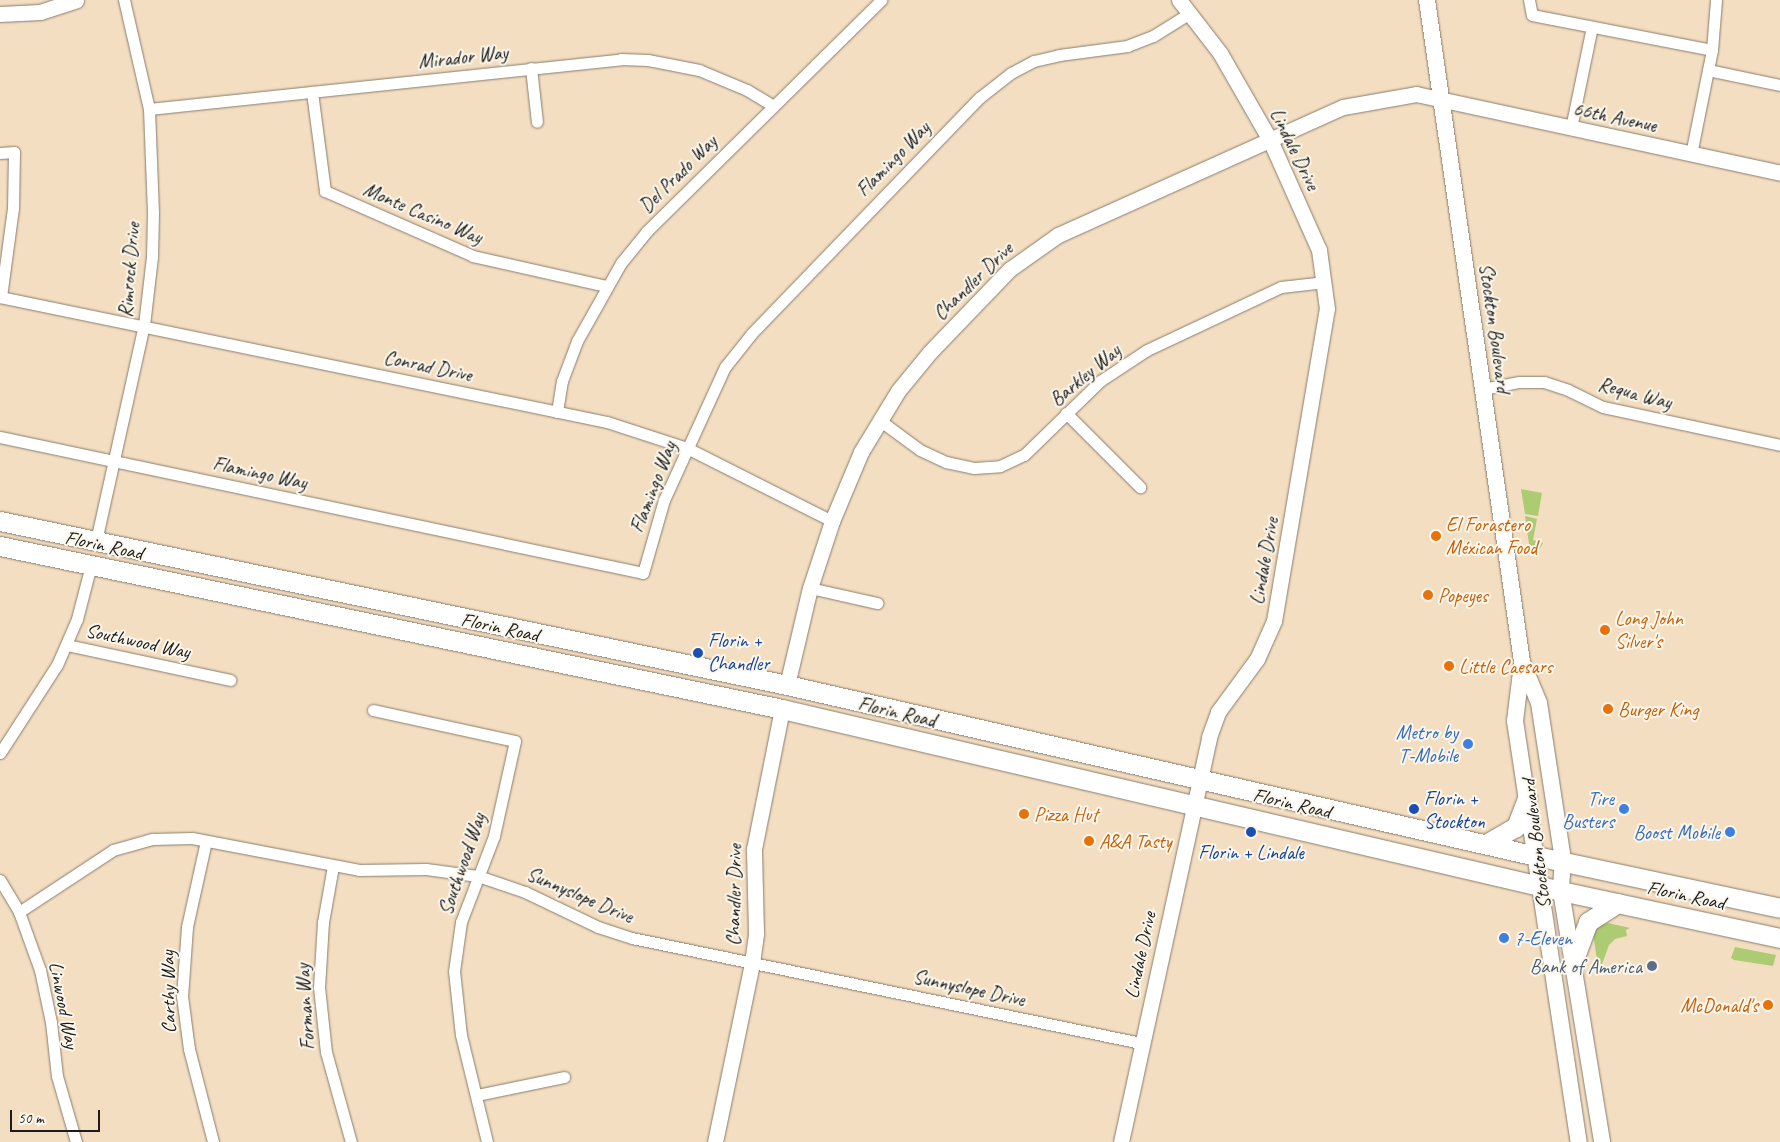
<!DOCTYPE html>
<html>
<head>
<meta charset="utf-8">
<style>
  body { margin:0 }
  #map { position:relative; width:1780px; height:1142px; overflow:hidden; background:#f4dec1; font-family:Caveat,sans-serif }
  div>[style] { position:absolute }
  .green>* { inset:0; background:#adcb72 }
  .roads { filter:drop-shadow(0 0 1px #887d6e) drop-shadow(0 0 1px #887d6e) }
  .minor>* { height:11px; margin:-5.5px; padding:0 5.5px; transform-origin:5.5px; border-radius:5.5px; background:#fff }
  .tertiary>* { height:15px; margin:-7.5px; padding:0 7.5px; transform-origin:7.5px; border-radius:7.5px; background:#fff }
  .secondary>* { height:16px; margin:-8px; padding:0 8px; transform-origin:8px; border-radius:8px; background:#fff }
  .primary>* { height:19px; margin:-9.5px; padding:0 9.5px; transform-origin:9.5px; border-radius:9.5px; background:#fff }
  .dots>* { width:14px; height:14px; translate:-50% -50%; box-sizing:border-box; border:2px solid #fbf7ec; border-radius:50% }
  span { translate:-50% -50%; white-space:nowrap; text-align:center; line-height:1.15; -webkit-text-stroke:4px #fbf7ec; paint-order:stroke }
  .street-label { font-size:20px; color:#1c1c1c }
  .food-label { font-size:20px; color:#c56008 }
  .left { translate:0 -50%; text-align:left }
  .right { translate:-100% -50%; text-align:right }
  .transit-label { font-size:20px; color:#164399 }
  .shop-label { font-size:20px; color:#366cbe }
  .service-label { font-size:20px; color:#4e5e75 }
  .scale { position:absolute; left:10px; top:1110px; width:90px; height:22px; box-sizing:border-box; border:2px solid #1c1c1c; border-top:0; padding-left:6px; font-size:15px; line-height:18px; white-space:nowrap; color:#1c1c1c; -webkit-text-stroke:4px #fbf7ec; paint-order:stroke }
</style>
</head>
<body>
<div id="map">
  <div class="green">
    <div style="clip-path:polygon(1521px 489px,1542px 493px,1538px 516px,1525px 514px)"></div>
    <div style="clip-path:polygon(1525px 516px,1537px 519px,1533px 540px,1543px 543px,1539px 550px,1530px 551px)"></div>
    <div style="clip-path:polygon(1608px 923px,1630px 928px,1626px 930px,1627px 936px,1615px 939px,1609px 945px,1601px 967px,1598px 966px,1593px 934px,1599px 926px)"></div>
    <div style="clip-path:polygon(1735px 947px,1776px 955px,1773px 966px,1734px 960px,1731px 958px)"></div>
  </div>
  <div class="roads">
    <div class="minor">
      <div style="left:1529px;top:0;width:15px;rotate:79deg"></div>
      <div style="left:1532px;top:15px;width:183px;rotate:11deg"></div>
      <div style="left:1712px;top:50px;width:106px;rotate:101.4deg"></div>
      <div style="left:1712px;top:50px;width:50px;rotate:-85.4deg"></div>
      <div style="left:531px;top:68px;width:54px;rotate:83.7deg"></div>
      <div style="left:1708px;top:70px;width:74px;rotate:11.8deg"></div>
      <div style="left:312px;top:92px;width:100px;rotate:82.5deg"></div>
      <div style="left:325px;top:191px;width:162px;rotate:23.7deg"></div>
      <div style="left:473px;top:256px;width:136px;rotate:12.7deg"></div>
      <div style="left:149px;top:109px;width:475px;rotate:-6deg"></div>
      <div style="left:621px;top:59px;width:27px;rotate:2deg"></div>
      <div style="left:648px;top:60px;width:52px;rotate:11.1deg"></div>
      <div style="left:699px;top:70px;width:52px;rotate:22.6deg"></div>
      <div style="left:747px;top:90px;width:29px;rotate:31deg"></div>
      <div style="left:1571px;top:128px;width:103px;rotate:-78.3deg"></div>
      <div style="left:0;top:153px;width:14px;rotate:-4deg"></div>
      <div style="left:14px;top:152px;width:56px;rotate:91deg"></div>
      <div style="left:13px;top:208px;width:90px;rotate:97.7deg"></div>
      <div style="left:0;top:297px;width:620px;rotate:11.64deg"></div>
      <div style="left:607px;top:422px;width:84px;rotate:18deg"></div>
      <div style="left:687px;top:448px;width:162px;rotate:26.7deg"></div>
      <div style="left:1483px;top:389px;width:37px;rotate:-11deg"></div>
      <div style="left:1519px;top:382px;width:25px"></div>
      <div style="left:1544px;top:382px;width:25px;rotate:18deg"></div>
      <div style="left:1568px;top:390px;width:39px;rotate:26deg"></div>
      <div style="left:1603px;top:407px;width:181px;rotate:12.1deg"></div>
      <div style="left:557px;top:412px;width:31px;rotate:-81deg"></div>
      <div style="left:562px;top:381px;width:43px;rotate:-69.4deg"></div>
      <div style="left:577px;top:341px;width:90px;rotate:-60.6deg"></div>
      <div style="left:621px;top:263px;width:41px;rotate:-50.9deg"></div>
      <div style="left:647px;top:231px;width:329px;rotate:-44.6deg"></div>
      <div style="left:1066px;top:413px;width:105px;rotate:45deg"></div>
      <div style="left:882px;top:422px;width:47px;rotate:36.4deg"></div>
      <div style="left:920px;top:450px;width:29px;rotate:25deg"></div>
      <div style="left:946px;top:462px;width:29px;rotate:12deg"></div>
      <div style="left:974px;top:468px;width:26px;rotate:-4deg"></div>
      <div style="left:1000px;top:466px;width:26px;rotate:-25deg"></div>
      <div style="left:1024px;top:455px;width:106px;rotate:-44.2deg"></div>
      <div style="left:1100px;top:381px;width:56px;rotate:-33.4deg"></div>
      <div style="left:1147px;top:350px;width:148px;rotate:-25.2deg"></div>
      <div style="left:1281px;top:287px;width:44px;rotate:-6.5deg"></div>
      <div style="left:0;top:437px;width:657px;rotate:11.94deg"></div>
      <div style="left:643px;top:573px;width:76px;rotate:-74deg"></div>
      <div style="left:664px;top:500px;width:146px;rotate:-65.4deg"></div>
      <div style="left:725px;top:367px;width:43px;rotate:-51.5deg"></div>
      <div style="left:752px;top:333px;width:327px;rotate:-46deg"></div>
      <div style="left:979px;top:98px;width:41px;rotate:-38deg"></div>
      <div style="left:1011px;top:73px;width:26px;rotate:-28deg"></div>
      <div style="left:1034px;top:61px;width:26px;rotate:-13deg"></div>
      <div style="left:1059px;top:55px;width:69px;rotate:-7.5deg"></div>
      <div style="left:1127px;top:46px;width:28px;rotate:-21deg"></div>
      <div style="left:1153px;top:36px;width:44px;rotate:-31.9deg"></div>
      <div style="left:96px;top:541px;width:221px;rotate:-77.5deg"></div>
      <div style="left:144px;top:325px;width:68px;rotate:-83.3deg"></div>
      <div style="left:152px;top:257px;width:44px;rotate:-88.7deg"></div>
      <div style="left:153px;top:213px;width:104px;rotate:-92.2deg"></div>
      <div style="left:149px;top:109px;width:112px;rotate:-102.9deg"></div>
      <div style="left:810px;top:588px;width:69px;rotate:12.6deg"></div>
      <div style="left:67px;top:645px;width:167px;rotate:12.1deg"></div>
      <div style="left:373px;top:710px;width:145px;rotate:12.3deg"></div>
      <div style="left:515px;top:741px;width:97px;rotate:102.5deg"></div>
      <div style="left:494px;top:836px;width:92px;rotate:111deg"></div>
      <div style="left:461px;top:922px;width:49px;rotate:98.1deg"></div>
      <div style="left:454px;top:971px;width:64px;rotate:83.8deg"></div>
      <div style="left:461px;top:1035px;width:110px;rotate:76.3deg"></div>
      <div style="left:0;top:753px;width:105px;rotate:-57.1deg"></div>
      <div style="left:57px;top:665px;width:50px;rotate:-66.5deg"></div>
      <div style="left:77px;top:619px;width:56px;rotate:-75.5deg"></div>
      <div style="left:206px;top:841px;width:88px;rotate:102.5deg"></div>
      <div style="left:187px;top:927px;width:69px;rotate:94.1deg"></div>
      <div style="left:182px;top:996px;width:53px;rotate:82.5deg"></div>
      <div style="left:189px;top:1049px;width:96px;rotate:75.5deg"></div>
      <div style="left:333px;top:866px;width:57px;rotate:100.1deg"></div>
      <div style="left:323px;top:922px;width:65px;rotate:93.5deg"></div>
      <div style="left:319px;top:987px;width:65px;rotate:83.9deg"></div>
      <div style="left:326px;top:1052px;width:93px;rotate:74.5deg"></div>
      <div style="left:0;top:880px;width:37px;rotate:59deg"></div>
      <div style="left:19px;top:912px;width:62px;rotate:70.1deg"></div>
      <div style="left:40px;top:970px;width:53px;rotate:78.1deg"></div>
      <div style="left:51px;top:1022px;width:54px;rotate:83.7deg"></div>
      <div style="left:57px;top:1076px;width:69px;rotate:73.9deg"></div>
      <div style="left:19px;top:912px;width:113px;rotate:-33.4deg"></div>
      <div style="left:113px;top:850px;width:41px;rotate:-15.8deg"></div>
      <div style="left:152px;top:839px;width:40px;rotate:-1.4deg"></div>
      <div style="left:192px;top:838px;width:170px;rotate:10.8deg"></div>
      <div style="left:359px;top:870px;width:67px;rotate:-0.9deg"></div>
      <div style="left:426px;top:869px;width:52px;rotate:7.7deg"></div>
      <div style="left:478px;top:876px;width:50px;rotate:18.8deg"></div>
      <div style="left:525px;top:892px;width:81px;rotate:25.6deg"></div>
      <div style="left:598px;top:927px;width:36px;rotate:18deg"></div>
      <div style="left:632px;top:938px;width:520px;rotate:11.66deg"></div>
      <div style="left:477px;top:1095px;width:89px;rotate:-11.7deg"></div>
    </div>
    <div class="tertiary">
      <div style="left:0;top:14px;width:40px;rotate:-2.9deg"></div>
      <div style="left:40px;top:12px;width:38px;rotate:-18deg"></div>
      <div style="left:787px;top:685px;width:100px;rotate:-76.7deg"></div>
      <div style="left:810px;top:588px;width:71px;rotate:-71.8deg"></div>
      <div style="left:832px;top:521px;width:75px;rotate:-67.2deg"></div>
      <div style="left:861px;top:452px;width:71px;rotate:-58.8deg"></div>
      <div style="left:898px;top:391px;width:50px;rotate:-50.6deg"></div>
      <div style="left:930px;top:352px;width:115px;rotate:-46.1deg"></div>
      <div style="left:1010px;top:269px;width:59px;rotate:-35.3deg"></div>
      <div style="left:1058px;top:235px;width:312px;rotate:-24.2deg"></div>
      <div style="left:1343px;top:107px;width:74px;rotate:-10.1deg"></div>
      <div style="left:1416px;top:94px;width:372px;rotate:12.2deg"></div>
      <div style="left:715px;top:1142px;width:183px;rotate:-78.3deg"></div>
      <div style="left:752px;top:963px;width:30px;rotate:-82deg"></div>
      <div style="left:756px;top:933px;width:84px;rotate:-91.4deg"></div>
      <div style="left:754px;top:849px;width:143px;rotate:-78.7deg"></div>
      <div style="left:1121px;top:1142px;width:414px;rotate:-77.7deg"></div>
      <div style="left:1209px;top:737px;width:27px;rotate:-70deg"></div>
      <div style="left:1218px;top:712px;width:66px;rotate:-53.7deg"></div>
      <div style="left:1257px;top:659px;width:42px;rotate:-65.9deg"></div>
      <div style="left:1274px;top:621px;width:316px;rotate:-80.4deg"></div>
      <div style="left:1327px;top:309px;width:60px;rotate:-97.7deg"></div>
      <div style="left:1319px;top:250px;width:120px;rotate:-114deg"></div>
      <div style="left:1270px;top:140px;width:100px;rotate:-119.9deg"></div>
      <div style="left:1220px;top:53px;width:67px;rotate:-127.7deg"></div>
    </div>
    <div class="secondary">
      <div style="left:1427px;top:0;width:669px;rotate:81.83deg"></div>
      <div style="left:1522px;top:662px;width:44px;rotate:67.5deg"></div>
      <div style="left:1539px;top:703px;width:158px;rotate:81.3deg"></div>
      <div style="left:1563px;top:859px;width:32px;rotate:94deg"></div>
      <div style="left:1561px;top:891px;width:254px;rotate:80.7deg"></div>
      <div style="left:1522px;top:664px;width:57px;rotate:97deg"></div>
      <div style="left:1515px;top:721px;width:426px;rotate:81.4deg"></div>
    </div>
    <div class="primary">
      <div style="left:0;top:521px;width:804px;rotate:11.77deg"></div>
      <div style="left:787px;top:685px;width:768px;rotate:12.86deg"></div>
      <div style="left:1536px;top:856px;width:249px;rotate:12deg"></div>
      <div style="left:0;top:546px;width:799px;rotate:11.77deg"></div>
      <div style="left:782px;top:709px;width:800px;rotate:13.15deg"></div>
      <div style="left:1561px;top:891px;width:224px;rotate:12.1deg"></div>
      <div style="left:1486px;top:844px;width:34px;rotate:-30deg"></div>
      <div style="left:1516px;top:827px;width:31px;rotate:-69deg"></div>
      <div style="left:1573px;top:962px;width:43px;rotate:-69.4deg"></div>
      <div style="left:1588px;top:922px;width:35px;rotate:-33deg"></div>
    </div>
  </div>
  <div class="dots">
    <div style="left:1436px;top:536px;background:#e8710a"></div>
    <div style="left:1428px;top:595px;background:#e8710a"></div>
    <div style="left:1605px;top:630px;background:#e8710a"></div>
    <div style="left:698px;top:653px;background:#1a4fb4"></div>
    <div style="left:1449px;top:666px;background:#e8710a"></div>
    <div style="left:1608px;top:709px;background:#e8710a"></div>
    <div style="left:1468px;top:744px;background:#3f7fe0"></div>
    <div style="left:1414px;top:809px;background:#1a4fb4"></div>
    <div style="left:1624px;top:809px;background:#3f7fe0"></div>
    <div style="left:1024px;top:814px;background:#e8710a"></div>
    <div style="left:1251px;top:832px;background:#1a4fb4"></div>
    <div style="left:1730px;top:832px;background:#3f7fe0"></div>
    <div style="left:1089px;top:841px;background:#e8710a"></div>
    <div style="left:1504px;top:938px;background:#3f7fe0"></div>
    <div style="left:1652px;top:966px;background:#5c6f8a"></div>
    <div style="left:1768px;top:1005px;background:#e8710a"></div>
  </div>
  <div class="street-label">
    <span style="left:463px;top:57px;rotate:-6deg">Mirador Way</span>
    <span style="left:1615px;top:117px;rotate:12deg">66th Avenue</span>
    <span style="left:1295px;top:149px;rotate:64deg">Lindale Drive</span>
    <span style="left:893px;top:159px;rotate:-46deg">Flamingo Way</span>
    <span style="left:678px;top:174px;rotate:-45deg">Del Prado Way</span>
    <span style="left:423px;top:213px;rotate:23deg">Monte Casino Way</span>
    <span style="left:129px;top:270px;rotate:-85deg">Rimrock Drive</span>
    <span style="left:973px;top:281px;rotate:-44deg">Chandler Drive</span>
    <span style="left:1495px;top:328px;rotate:82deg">Stockton Boulevard</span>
    <span style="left:428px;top:366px;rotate:12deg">Conrad Drive</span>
    <span style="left:1085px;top:375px;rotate:-40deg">Barkley Way</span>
    <span style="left:1635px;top:393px;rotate:15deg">Requa Way</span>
    <span style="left:260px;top:473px;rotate:12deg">Flamingo Way</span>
    <span style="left:653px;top:487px;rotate:-69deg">Flamingo Way</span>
    <span style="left:104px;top:545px;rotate:12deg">Florin Road</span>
    <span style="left:1264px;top:561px;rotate:-80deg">Lindale Drive</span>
    <span style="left:500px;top:627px;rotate:12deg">Florin Road</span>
    <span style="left:138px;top:641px;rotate:12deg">Southwood Way</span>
    <span style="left:897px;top:712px;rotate:13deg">Florin Road</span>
    <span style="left:1292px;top:803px;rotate:13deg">Florin Road</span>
    <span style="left:1536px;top:844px;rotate:-97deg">Stockton Boulevard</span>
    <span style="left:462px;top:864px;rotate:-71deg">Southwood Way</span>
    <span style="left:580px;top:895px;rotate:23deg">Sunnyslope Drive</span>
    <span style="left:734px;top:895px;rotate:-89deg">Chandler Drive</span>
    <span style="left:1686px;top:895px;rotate:12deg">Florin Road</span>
    <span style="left:1140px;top:955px;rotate:-78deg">Lindale Drive</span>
    <span style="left:969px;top:988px;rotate:12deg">Sunnyslope Drive</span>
    <span style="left:168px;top:992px;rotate:-91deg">Carthy Way</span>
    <span style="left:64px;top:1005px;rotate:79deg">Linwood Way</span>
    <span style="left:305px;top:1007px;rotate:-94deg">Forman Way</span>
  </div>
  <div class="food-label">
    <span class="left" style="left:1446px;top:536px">El Forastero<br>Méxican Food</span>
    <span class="left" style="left:1438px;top:595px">Popeyes</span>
    <span class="left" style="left:1615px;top:630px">Long John<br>Silver's</span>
    <span class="left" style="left:1459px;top:666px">Little Caesars</span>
    <span class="left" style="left:1618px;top:709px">Burger King</span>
    <span class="left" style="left:1034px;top:814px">Pizza Hut</span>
    <span class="left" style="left:1099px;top:841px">A&amp;A Tasty</span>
    <span class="right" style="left:1758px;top:1005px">McDonald's</span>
  </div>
  <div class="transit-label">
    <span class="left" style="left:708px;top:652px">Florin +<br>Chandler</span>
    <span class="left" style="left:1424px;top:810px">Florin +<br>Stockton</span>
    <span style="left:1251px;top:852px">Florin + Lindale</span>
  </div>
  <div class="shop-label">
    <span class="right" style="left:1458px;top:744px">Metro by<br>T-Mobile</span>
    <span class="right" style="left:1614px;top:810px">Tire<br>Busters</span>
    <span class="right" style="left:1720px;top:832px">Boost Mobile</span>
    <span class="left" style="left:1514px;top:938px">7-Eleven</span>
  </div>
  <div class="service-label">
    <span class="right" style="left:1642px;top:966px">Bank of America</span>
  </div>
  <div class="scale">50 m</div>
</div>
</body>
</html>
